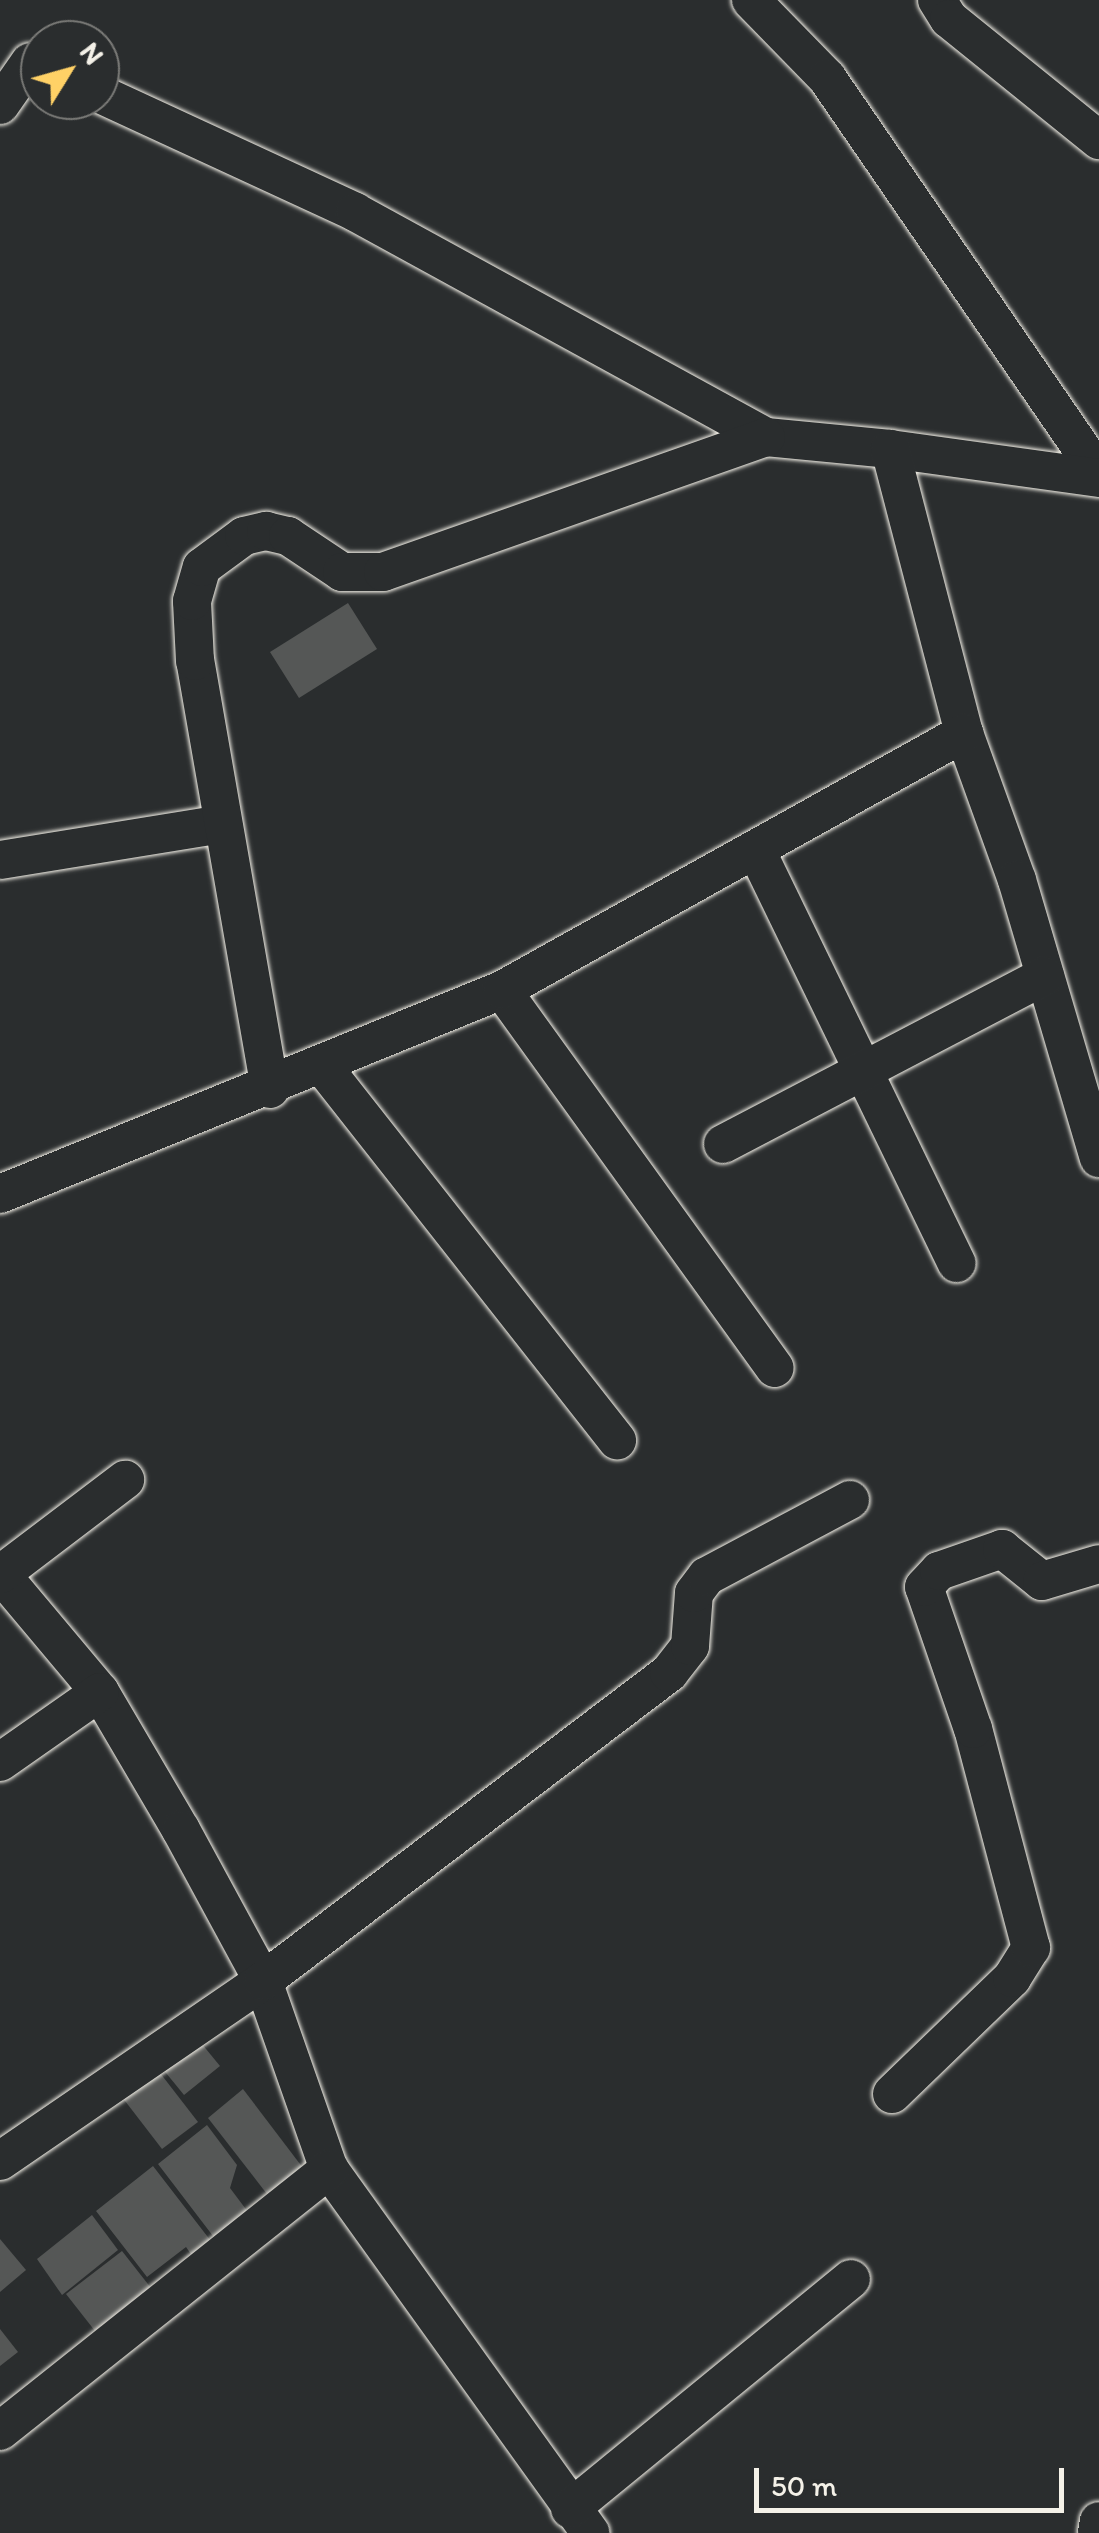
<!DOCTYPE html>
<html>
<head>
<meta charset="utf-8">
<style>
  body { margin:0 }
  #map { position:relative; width:1099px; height:2533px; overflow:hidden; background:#2a2d2e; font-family:Itim,sans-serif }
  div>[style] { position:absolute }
  .building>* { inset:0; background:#555756 }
  .roads { filter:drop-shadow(0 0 2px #f4f1e8) drop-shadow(0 0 2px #f4f1e8) }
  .minor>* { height:38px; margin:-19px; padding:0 19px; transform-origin:19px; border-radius:19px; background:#2a2d2e }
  span { translate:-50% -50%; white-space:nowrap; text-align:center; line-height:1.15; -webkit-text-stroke:8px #2a2d2e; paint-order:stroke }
  .north { position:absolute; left:20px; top:20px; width:100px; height:100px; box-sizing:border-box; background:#2a2d2e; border:2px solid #7b7b78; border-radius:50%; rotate:53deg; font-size:28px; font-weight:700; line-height:40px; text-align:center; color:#f4f1e8 }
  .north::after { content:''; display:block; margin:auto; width:35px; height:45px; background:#ffd166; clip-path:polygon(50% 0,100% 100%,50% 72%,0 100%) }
  .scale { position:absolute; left:754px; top:2468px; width:310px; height:45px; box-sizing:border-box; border:5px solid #f4f1e8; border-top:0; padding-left:12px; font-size:30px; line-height:35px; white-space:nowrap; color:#f4f1e8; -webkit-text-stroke:8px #2a2d2e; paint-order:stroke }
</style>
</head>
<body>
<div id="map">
  <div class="building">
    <div style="clip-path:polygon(348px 603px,377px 649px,299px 698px,270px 652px)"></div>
    <div style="clip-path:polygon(197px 2038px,220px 2066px,184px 2095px,162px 2068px)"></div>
    <div style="clip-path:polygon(157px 2069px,198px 2122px,162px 2149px,122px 2097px)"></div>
    <div style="clip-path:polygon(243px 2089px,303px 2168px,267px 2194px,208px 2118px)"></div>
    <div style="clip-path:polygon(207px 2125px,237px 2165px,230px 2188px,251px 2216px,216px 2240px,158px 2164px)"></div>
    <div style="clip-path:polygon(153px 2166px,214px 2245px,195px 2260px,186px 2247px,147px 2277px,96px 2211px)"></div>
    <div style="clip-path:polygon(92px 2215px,118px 2250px,62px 2295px,37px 2259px)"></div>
    <div style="clip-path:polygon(0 2239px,26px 2270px,0 2292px)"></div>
    <div style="clip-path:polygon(122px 2251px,151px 2288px,95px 2331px,66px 2294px)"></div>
    <div style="clip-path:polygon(0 2329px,18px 2352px,0 2366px)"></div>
  </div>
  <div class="roads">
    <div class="minor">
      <div style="left:751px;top:0;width:109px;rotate:45.7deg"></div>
      <div style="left:827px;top:78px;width:480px;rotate:55.5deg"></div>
      <div style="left:937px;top:0;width:22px;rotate:58deg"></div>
      <div style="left:949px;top:19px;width:193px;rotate:38.9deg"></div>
      <div style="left:100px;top:94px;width:281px;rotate:24.8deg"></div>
      <div style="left:355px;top:212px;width:469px;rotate:28.7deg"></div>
      <div style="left:766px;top:437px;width:125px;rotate:5.5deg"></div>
      <div style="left:0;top:105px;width:52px;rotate:-55.1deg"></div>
      <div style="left:1099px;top:478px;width:211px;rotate:-172.1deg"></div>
      <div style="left:890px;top:449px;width:293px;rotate:75.4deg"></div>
      <div style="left:964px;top:733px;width:156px;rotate:70.2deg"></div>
      <div style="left:1017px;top:880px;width:290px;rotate:73.6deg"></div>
      <div style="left:757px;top:852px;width:457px;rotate:64.1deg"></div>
      <div style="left:0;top:860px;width:225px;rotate:-9.2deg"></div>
      <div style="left:502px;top:990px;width:466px;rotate:54.2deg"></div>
      <div style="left:324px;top:1068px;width:474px;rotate:51.8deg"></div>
      <div style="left:270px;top:1089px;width:435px;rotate:-99.9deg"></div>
      <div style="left:195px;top:661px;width:60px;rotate:-92.9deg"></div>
      <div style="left:192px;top:601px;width:35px;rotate:-74deg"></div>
      <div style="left:202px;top:567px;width:52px;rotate:-36.4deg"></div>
      <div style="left:244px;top:536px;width:23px;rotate:-13deg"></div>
      <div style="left:266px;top:531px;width:23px;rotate:13deg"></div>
      <div style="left:288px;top:536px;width:65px;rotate:33.7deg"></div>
      <div style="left:342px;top:572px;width:41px"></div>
      <div style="left:383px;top:572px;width:406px;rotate:-19.4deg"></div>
      <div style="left:723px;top:1144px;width:363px;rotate:-27.6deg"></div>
      <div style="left:0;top:1194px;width:542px;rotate:-22.12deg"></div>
      <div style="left:502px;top:990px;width:529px;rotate:-29.09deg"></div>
      <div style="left:0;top:1573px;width:155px;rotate:50deg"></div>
      <div style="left:100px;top:1692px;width:160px;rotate:59.6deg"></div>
      <div style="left:181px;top:1830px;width:172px;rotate:61.5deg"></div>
      <div style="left:263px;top:1981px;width:199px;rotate:70.7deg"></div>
      <div style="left:329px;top:2169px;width:448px;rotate:54.3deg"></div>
      <div style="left:1px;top:1574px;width:156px;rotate:-37.2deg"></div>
      <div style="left:0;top:1762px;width:122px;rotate:-35deg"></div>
      <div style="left:892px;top:2094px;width:167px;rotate:-44deg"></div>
      <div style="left:1012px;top:1978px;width:36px;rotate:-58deg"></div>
      <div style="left:1031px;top:1948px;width:227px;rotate:-104.8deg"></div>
      <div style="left:973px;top:1729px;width:150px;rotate:-109deg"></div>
      <div style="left:924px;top:1587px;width:22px;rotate:-47deg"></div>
      <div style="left:939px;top:1571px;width:67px;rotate:-19.2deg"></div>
      <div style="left:1002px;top:1549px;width:51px;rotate:38.7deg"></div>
      <div style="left:1042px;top:1581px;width:59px;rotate:-16.6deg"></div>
      <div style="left:0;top:2161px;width:319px;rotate:-34.4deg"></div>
      <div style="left:263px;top:1981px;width:510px;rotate:-37.18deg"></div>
      <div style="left:669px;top:1673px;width:34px;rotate:-52deg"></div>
      <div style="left:690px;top:1646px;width:53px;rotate:-85.7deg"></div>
      <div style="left:694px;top:1593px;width:21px;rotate:-53deg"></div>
      <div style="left:707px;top:1576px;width:162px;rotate:-28deg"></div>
      <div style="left:0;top:2431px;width:421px;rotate:-38.5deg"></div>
      <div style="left:570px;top:2509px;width:363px;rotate:-39.3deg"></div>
      <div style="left:1097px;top:2533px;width:12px;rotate:-81deg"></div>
    </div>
  </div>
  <div class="north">N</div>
  <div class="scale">50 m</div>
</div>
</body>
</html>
